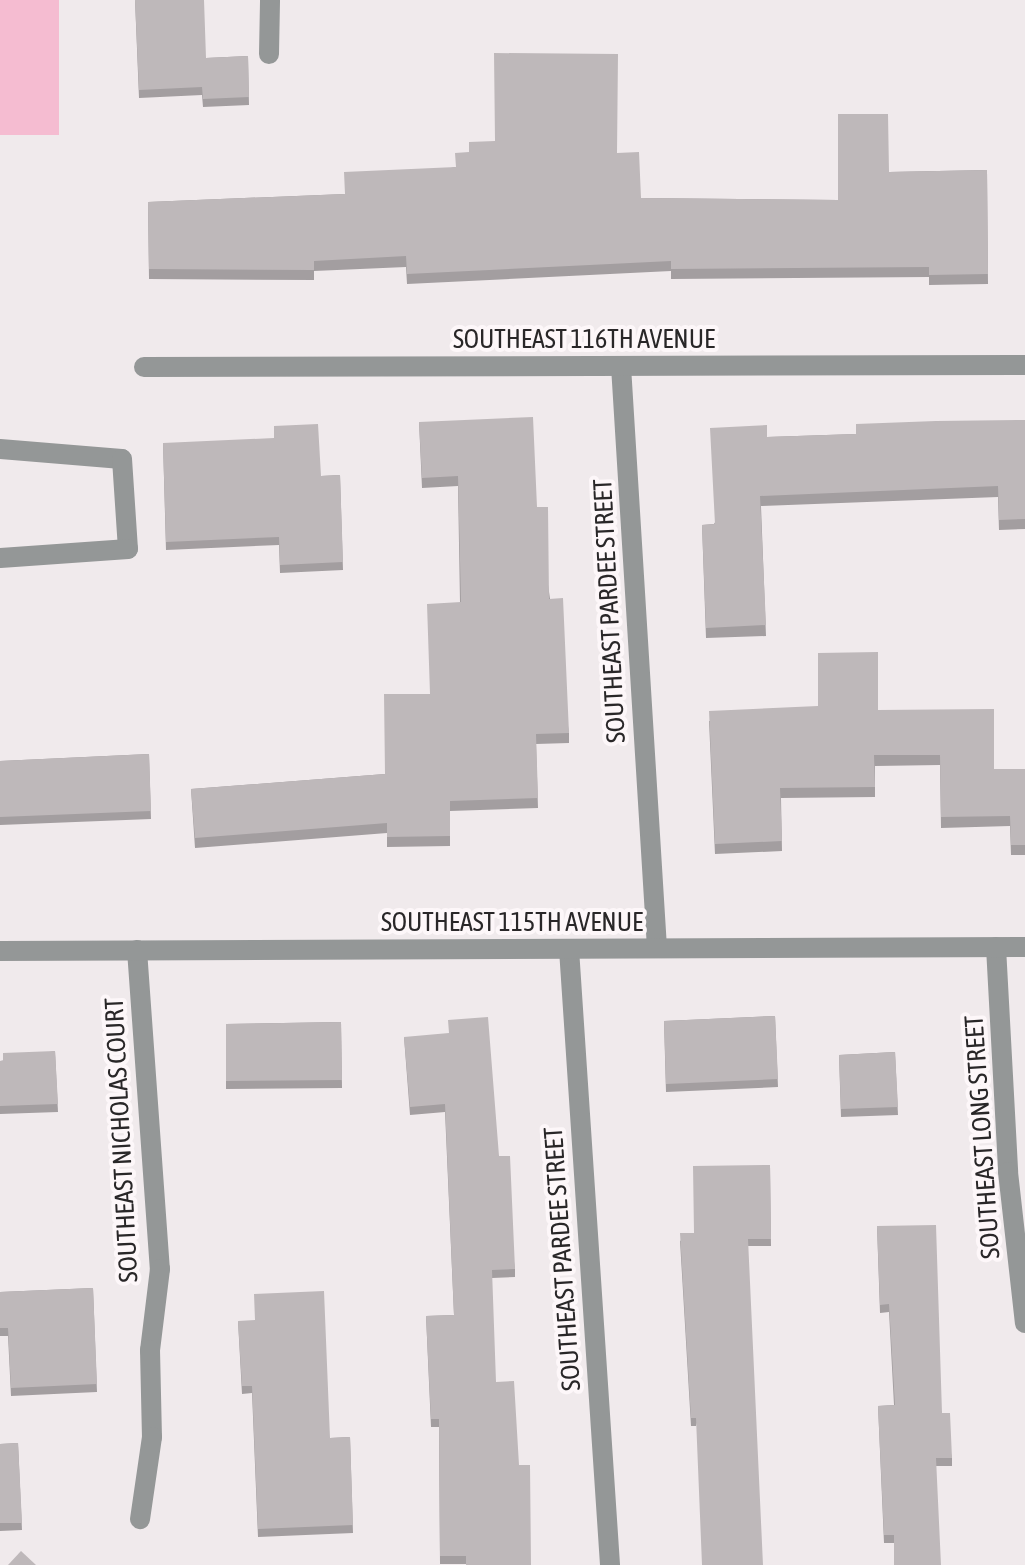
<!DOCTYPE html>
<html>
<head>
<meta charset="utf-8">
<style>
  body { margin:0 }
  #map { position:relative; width:1025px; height:1565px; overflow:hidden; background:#f0eaec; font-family:"Asap Condensed",sans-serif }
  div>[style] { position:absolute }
  .green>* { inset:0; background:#f5bcd1 }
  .lane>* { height:20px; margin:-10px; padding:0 10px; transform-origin:10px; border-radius:10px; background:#949797 }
  .street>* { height:20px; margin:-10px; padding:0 10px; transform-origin:10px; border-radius:10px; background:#949797 }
  .wall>* { inset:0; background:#a39ea0 }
  .building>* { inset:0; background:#beb8ba }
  span { translate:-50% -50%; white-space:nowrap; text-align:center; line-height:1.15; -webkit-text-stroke:8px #fdf7f9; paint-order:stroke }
  .street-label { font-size:26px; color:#292728 }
</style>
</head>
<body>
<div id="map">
  <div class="green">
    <div style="clip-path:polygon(0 0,59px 0,59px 135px,0 135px)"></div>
  </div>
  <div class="lane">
    <div style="left:269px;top:54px;width:54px;rotate:-88.9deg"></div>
    <div style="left:0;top:449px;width:122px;rotate:4.7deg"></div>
    <div style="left:122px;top:459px;width:90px;rotate:86.2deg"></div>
    <div style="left:128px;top:549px;width:128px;rotate:176deg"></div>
  </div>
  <div class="street">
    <div style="left:621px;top:366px;width:583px;rotate:86.46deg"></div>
    <div style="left:144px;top:367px;width:881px;rotate:-0.13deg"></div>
    <div style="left:996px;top:947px;width:225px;rotate:86.9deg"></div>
    <div style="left:1008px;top:1172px;width:152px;rotate:83.6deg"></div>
    <div style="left:569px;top:949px;width:617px;rotate:86.19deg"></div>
    <div style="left:137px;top:950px;width:320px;rotate:85.9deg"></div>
    <div style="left:160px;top:1269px;width:82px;rotate:97deg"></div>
    <div style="left:150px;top:1350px;width:87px;rotate:88.7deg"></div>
    <div style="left:152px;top:1437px;width:83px;rotate:98.3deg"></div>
    <div style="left:0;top:951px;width:1025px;rotate:-0.22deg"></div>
  </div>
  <div class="wall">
    <div style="clip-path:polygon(135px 0,206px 58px,248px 56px,249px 105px,203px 107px,202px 95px,139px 98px)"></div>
    <div style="clip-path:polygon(617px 153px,641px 198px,838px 200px,889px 172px,987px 170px,988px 284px,929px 285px,929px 277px,671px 279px,671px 271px,407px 284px,406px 267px,314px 271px,314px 280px,149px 279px,148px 202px,345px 194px,455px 167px)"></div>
    <div style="clip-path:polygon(1025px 420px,1025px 529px,999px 530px,998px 497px,761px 506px,766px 636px,706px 638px,702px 525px,714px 524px,767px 437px,856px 434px)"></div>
    <div style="clip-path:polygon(419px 422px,537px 507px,569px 733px,569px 743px,536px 744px,538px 808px,450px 811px,450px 846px,387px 847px,387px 833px,195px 848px,191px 789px,385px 774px,430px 694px,460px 602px,458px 486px,422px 488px)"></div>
    <div style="clip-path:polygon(163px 443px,321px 476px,340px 475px,343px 570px,280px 573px,279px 545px,166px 550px)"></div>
    <div style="clip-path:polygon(878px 710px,994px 769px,1025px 769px,1025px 855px,1011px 855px,1010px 826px,941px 828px,940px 765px,875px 766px,875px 797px,781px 798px,782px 851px,715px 854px,709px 721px)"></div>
    <div style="clip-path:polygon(149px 754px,151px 819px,0 825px,0 761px)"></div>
    <div style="clip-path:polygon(775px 1016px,778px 1087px,666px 1092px,664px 1021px)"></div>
    <div style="clip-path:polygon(341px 1022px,342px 1088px,226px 1089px,226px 1024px)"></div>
    <div style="clip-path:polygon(404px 1037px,499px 1156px,515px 1269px,515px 1277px,492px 1278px,466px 1564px,440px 1564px,439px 1427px,431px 1427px,426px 1316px,454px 1315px,445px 1112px,410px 1115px)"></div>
    <div style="clip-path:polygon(55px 1051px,58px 1112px,0 1114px,0 1061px)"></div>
    <div style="clip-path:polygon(895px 1052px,898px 1115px,841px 1117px,839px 1055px)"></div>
    <div style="clip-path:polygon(770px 1165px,771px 1246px,748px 1246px,696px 1426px,691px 1426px,680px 1241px,694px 1233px)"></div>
    <div style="clip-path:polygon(877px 1226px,942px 1413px,952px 1458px,952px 1466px,936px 1466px,894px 1543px,884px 1543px,878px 1406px,894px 1405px,889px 1312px,880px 1313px)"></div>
    <div style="clip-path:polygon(93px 1288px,97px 1392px,11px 1396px,8px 1336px,0 1336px,0 1292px)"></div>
    <div style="clip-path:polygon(238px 1321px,330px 1438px,350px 1437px,353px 1533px,258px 1537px,252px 1393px,242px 1394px)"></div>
    <div style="clip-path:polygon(18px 1443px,22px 1530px,0 1531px,0 1444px)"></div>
  </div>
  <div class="building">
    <div style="clip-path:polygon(135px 0,204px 0,206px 58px,248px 56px,249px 97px,203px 99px,202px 87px,139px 90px)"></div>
    <div style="clip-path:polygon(494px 53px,618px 54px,617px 153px,639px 152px,641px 198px,838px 200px,838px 114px,888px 114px,889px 172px,987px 170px,988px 274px,929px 275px,929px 267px,671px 269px,671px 261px,407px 274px,406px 256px,314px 261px,314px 270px,149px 269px,148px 202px,345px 194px,344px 172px,456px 167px,455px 153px,469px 152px,469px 142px,495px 141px)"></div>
    <div style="clip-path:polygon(533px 417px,537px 507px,548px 507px,549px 599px,563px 598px,569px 733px,536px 734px,538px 798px,450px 801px,450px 836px,387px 837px,387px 823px,195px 838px,191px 789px,385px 774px,384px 694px,430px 694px,427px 604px,461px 602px,458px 476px,422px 478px,419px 422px)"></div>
    <div style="clip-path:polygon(1025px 420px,1025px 519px,999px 520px,998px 486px,760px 496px,766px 625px,706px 628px,702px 525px,715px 524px,710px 428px,767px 425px,767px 437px,856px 434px,856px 424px,936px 421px)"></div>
    <div style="clip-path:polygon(318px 424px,321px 476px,340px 475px,343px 562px,280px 565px,279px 537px,166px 542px,163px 443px,274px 438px,274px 426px)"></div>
    <div style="clip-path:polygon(878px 652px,878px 710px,994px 709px,994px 769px,1025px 769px,1025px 845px,1011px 845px,1010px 816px,941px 817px,940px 755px,874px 755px,875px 787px,780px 788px,782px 841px,715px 844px,709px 711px,818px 706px,818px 653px)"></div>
    <div style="clip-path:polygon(149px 754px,151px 811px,0 817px,0 761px)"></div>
    <div style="clip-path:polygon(775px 1016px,778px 1079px,666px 1084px,664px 1021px)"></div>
    <div style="clip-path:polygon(488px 1017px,499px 1156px,510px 1156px,515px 1269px,492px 1270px,496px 1382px,514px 1381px,519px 1465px,530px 1465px,531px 1565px,466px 1565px,466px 1556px,440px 1556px,439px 1419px,431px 1419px,426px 1316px,454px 1315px,445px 1104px,410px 1107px,404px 1037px,449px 1033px,448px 1020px)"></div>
    <div style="clip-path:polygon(341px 1022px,342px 1080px,226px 1081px,226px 1024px)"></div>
    <div style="clip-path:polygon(55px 1051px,58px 1104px,0 1106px,0 1061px,3px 1061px,3px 1053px)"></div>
    <div style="clip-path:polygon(895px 1052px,898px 1107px,841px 1109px,839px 1055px)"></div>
    <div style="clip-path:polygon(770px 1165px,771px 1239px,748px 1239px,763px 1565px,702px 1565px,696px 1418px,691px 1418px,680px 1233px,694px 1233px,693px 1166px)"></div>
    <div style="clip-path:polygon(936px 1225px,942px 1413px,950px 1413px,952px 1458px,936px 1458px,941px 1565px,894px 1565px,894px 1535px,884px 1535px,878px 1406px,895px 1405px,889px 1304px,880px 1305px,877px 1226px)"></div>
    <div style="clip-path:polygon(93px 1288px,97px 1384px,11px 1388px,8px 1328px,0 1328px,0 1292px)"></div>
    <div style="clip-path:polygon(324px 1291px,330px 1438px,350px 1437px,353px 1525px,258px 1529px,252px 1386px,242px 1386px,238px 1321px,255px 1320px,254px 1294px)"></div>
    <div style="clip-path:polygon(18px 1443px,22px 1523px,0 1523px,0 1444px)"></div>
    <div style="clip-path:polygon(21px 1551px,36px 1565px,8px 1565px)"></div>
  </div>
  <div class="street-label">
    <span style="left:584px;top:340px">SOUTHEAST 116TH AVENUE</span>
    <span style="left:610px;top:611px;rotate:-93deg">SOUTHEAST PARDEE STREET</span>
    <span style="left:512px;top:923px">SOUTHEAST 115TH AVENUE</span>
    <span style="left:983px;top:1137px;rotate:-94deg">SOUTHEAST LONG STREET</span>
    <span style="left:122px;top:1140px;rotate:-93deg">SOUTHEAST NICHOLAS COURT</span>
    <span style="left:563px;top:1259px;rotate:-94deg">SOUTHEAST PARDEE STREET</span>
  </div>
</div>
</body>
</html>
